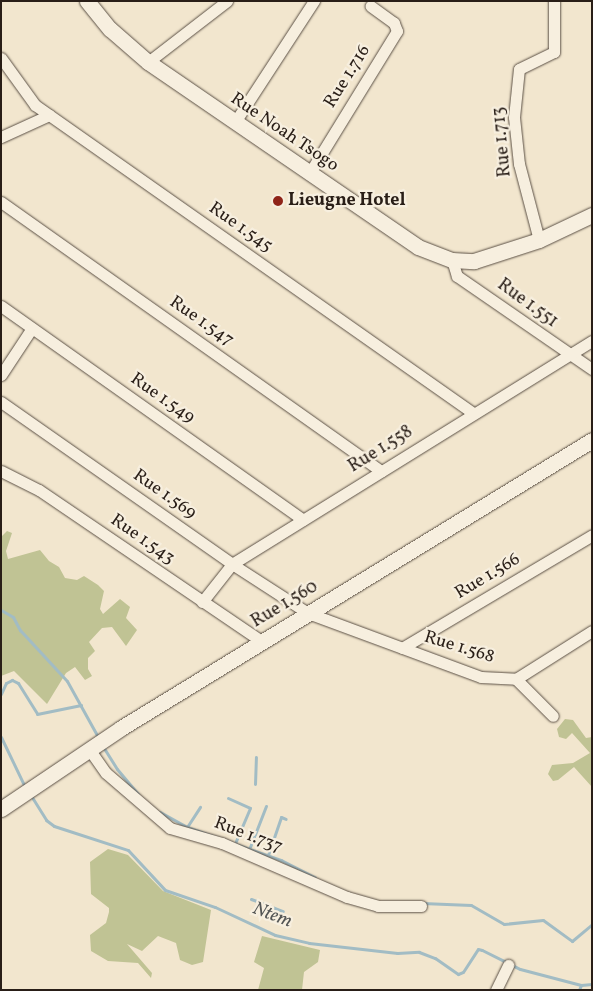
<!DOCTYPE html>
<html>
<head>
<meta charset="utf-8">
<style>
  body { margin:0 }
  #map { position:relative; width:593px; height:991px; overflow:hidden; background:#f2e6ce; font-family:Vollkorn,serif }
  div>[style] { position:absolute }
  .green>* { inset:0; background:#c0c394 }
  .stream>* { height:3px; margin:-1.5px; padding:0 1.5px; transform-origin:1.5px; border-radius:1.5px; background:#a2bcc4 }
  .roads { filter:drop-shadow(0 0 1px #5b5045) drop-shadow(0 0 1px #5b5045) }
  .street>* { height:11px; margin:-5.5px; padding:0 5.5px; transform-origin:5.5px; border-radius:5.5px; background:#f7efdf }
  .secondary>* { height:15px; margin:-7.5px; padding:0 7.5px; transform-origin:7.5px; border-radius:7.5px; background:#f7efdf }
  .dots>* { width:14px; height:14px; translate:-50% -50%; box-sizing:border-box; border:2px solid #f7efdf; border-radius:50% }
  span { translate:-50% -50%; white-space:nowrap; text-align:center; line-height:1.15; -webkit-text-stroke:4.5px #f7efdf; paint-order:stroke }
  .street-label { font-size:18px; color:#291e17 }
  .poi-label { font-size:18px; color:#291e17; font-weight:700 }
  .left { translate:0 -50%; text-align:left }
  .water-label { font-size:19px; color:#535554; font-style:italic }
  .frame { position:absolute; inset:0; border:2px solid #291e17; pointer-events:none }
</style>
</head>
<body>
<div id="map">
  <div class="green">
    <div style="clip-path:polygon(7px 531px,12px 533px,6px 551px,8px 559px,40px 550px,49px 561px,59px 567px,65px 578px,77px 580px,84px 576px,98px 585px,104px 591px,100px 609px,103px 614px,120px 599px,130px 607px,126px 618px,137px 630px,126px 646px,112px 627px,102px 628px,89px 642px,95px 651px,88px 658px,88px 669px,92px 676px,85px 680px,75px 667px,66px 673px,47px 704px,14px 671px,1px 676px,1px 537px)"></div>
    <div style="clip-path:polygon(565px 719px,573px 720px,586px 738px,592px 737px,592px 787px,574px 767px,558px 780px,553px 781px,548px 774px,552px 765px,573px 763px,590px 753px,572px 733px,566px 739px,559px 737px,557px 729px)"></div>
    <div style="clip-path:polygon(108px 849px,128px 855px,163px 891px,211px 910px,203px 962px,192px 965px,180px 960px,176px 943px,158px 936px,142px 951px,127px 944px,152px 973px,151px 978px,138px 963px,108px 961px,91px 951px,90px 935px,106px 923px,109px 912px,109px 908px,91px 894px,90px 862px)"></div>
    <div style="clip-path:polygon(262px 936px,320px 950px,318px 962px,304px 972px,302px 990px,258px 990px,264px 968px,254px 962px)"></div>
  </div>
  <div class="stream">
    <div style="left:1px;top:610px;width:14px;rotate:30deg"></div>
    <div style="left:13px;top:617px;width:15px;rotate:62deg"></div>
    <div style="left:20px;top:630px;width:69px;rotate:47.3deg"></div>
    <div style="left:67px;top:681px;width:64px;rotate:61deg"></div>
    <div style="left:1px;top:694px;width:12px;rotate:-66deg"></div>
    <div style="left:6px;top:683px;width:7px;rotate:-27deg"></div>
    <div style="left:12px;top:680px;width:7px;rotate:27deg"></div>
    <div style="left:18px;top:683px;width:36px;rotate:58deg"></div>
    <div style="left:37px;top:714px;width:45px;rotate:-11.6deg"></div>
    <div style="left:1px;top:737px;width:55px;rotate:64.4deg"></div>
    <div style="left:102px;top:745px;width:28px;rotate:58deg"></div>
    <div style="left:117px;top:769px;width:33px;rotate:50deg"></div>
    <div style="left:255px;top:784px;width:27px;rotate:-88deg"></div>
    <div style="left:30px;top:794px;width:31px;rotate:58deg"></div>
    <div style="left:46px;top:820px;width:10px;rotate:37deg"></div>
    <div style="left:54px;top:826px;width:78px;rotate:18deg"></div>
    <div style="left:128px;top:850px;width:54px;rotate:47.2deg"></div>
    <div style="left:165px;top:890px;width:53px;rotate:18.8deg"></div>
    <div style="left:215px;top:907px;width:66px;rotate:25deg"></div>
    <div style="left:275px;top:935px;width:35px;rotate:13deg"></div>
    <div style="left:309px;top:943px;width:89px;rotate:6.5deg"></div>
    <div style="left:397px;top:953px;width:22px;rotate:-3deg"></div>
    <div style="left:419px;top:952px;width:17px;rotate:21deg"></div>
    <div style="left:435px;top:958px;width:28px;rotate:35deg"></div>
    <div style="left:458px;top:974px;width:5px;rotate:-22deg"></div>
    <div style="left:463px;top:972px;width:27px;rotate:-57deg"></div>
    <div style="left:478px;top:949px;width:4px;rotate:14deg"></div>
    <div style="left:482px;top:950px;width:42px;rotate:26.6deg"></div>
    <div style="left:520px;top:969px;width:63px;rotate:14.7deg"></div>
    <div style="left:581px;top:985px;width:5px;rotate:112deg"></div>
    <div style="left:228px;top:798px;width:24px;rotate:24deg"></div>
    <div style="left:250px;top:808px;width:36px;rotate:113deg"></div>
    <div style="left:160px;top:812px;width:31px;rotate:29deg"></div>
    <div style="left:187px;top:827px;width:100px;rotate:19.3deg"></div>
    <div style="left:281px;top:860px;width:38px;rotate:27deg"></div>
    <div style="left:187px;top:827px;width:24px;rotate:-57deg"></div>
    <div style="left:250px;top:847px;width:44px;rotate:-68.7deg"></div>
    <div style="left:268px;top:855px;width:40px;rotate:-71.1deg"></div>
    <div style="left:281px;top:817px;width:5px;rotate:22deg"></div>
    <div style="left:251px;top:899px;width:34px;rotate:21deg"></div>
    <div style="left:422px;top:903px;width:49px;rotate:2.3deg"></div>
    <div style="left:471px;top:905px;width:38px;rotate:30deg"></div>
    <div style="left:504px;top:924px;width:39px;rotate:-6deg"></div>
    <div style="left:543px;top:920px;width:36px;rotate:36deg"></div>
    <div style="left:572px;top:941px;width:26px;rotate:-40deg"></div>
    <div style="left:581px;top:985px;width:11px;rotate:-5deg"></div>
  </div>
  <div class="roads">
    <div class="street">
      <div style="left:1px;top:58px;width:58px;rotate:54.1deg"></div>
      <div style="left:35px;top:105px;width:535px;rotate:35.11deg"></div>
      <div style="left:148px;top:62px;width:100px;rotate:-37.7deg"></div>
      <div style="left:235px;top:122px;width:145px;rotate:-56.9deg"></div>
      <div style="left:1px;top:137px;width:53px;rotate:-24.6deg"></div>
      <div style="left:309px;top:174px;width:168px;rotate:-58.4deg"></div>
      <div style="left:397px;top:31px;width:9px;rotate:-111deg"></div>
      <div style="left:394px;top:23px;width:29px;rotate:-144deg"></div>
      <div style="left:1px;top:202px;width:466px;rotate:35.3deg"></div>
      <div style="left:539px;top:240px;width:79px;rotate:-104.7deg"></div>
      <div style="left:519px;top:164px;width:47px;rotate:-96.1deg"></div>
      <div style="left:514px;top:117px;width:48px;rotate:-84.1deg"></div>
      <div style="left:519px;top:69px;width:39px;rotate:-26deg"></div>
      <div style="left:554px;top:52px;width:51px;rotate:-90deg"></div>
      <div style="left:452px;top:260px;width:17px;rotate:73deg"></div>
      <div style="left:457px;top:276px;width:164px;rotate:34.6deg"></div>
      <div style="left:1px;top:306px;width:370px;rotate:35.3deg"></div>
      <div style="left:1px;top:375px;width:56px;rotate:-56.6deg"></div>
      <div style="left:1px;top:402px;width:282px;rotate:35deg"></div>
      <div style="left:232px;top:564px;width:90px;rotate:32.8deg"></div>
      <div style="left:308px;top:613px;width:184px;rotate:20.3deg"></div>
      <div style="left:481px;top:677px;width:35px;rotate:3deg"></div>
      <div style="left:516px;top:679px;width:90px;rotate:-32.3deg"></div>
      <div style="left:1px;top:471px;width:42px;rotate:26.6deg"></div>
      <div style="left:39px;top:490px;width:268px;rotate:34.2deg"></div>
      <div style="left:202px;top:602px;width:48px;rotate:-51.7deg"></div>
      <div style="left:232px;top:564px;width:423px;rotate:-31.8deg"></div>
      <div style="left:402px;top:648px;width:221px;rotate:-30.7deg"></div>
      <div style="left:516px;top:679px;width:52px;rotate:45deg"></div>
      <div style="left:89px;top:749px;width:29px;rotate:55deg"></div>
      <div style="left:106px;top:773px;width:84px;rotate:40.7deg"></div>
      <div style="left:170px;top:828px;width:54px;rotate:16.1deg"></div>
      <div style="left:222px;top:843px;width:136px;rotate:23.4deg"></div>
      <div style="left:347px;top:897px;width:32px;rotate:16deg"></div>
      <div style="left:378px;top:906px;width:43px"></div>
      <div style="left:496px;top:990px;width:28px;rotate:-64deg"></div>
    </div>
    <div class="secondary">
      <div style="left:87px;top:1px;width:36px;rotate:51deg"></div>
      <div style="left:110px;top:29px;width:50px;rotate:41deg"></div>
      <div style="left:148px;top:62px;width:327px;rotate:34.4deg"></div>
      <div style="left:418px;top:247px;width:36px;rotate:21deg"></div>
      <div style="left:452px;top:260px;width:22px;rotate:3deg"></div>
      <div style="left:474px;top:261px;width:68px;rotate:-17.9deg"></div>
      <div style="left:539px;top:240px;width:59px;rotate:-25.3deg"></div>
      <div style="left:1px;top:809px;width:145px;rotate:-34deg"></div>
      <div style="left:121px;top:728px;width:552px;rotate:-31.44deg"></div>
    </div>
  </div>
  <div class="dots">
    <div style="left:278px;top:201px;background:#8f2418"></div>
  </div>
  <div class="street-label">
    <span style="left:348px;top:77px;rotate:-58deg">Rue 1.716</span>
    <span style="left:284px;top:133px;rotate:34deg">Rue Noah Tsogo</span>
    <span style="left:503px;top:142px;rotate:-95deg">Rue 1.713</span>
    <span style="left:240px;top:228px;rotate:35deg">Rue 1.545</span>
    <span style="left:527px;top:304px;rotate:36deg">Rue 1.551</span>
    <span style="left:201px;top:322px;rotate:35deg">Rue 1.547</span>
    <span style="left:162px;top:399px;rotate:35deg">Rue 1.549</span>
    <span style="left:381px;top:450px;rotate:-32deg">Rue 1.558</span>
    <span style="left:164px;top:495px;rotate:35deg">Rue 1.569</span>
    <span style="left:142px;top:540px;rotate:35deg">Rue 1.543</span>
    <span style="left:488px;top:577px;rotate:-31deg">Rue 1.566</span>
    <span style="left:285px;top:605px;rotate:-31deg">Rue 1.560</span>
    <span style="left:459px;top:648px;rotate:17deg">Rue 1.568</span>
    <span style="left:248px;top:836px;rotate:21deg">Rue 1.737</span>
  </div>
  <div class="poi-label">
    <span class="left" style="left:288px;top:201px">Lieugne Hotel</span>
  </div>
  <div class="water-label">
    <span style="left:272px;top:916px;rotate:21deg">Ntem</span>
  </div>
  <div class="frame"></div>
</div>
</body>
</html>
